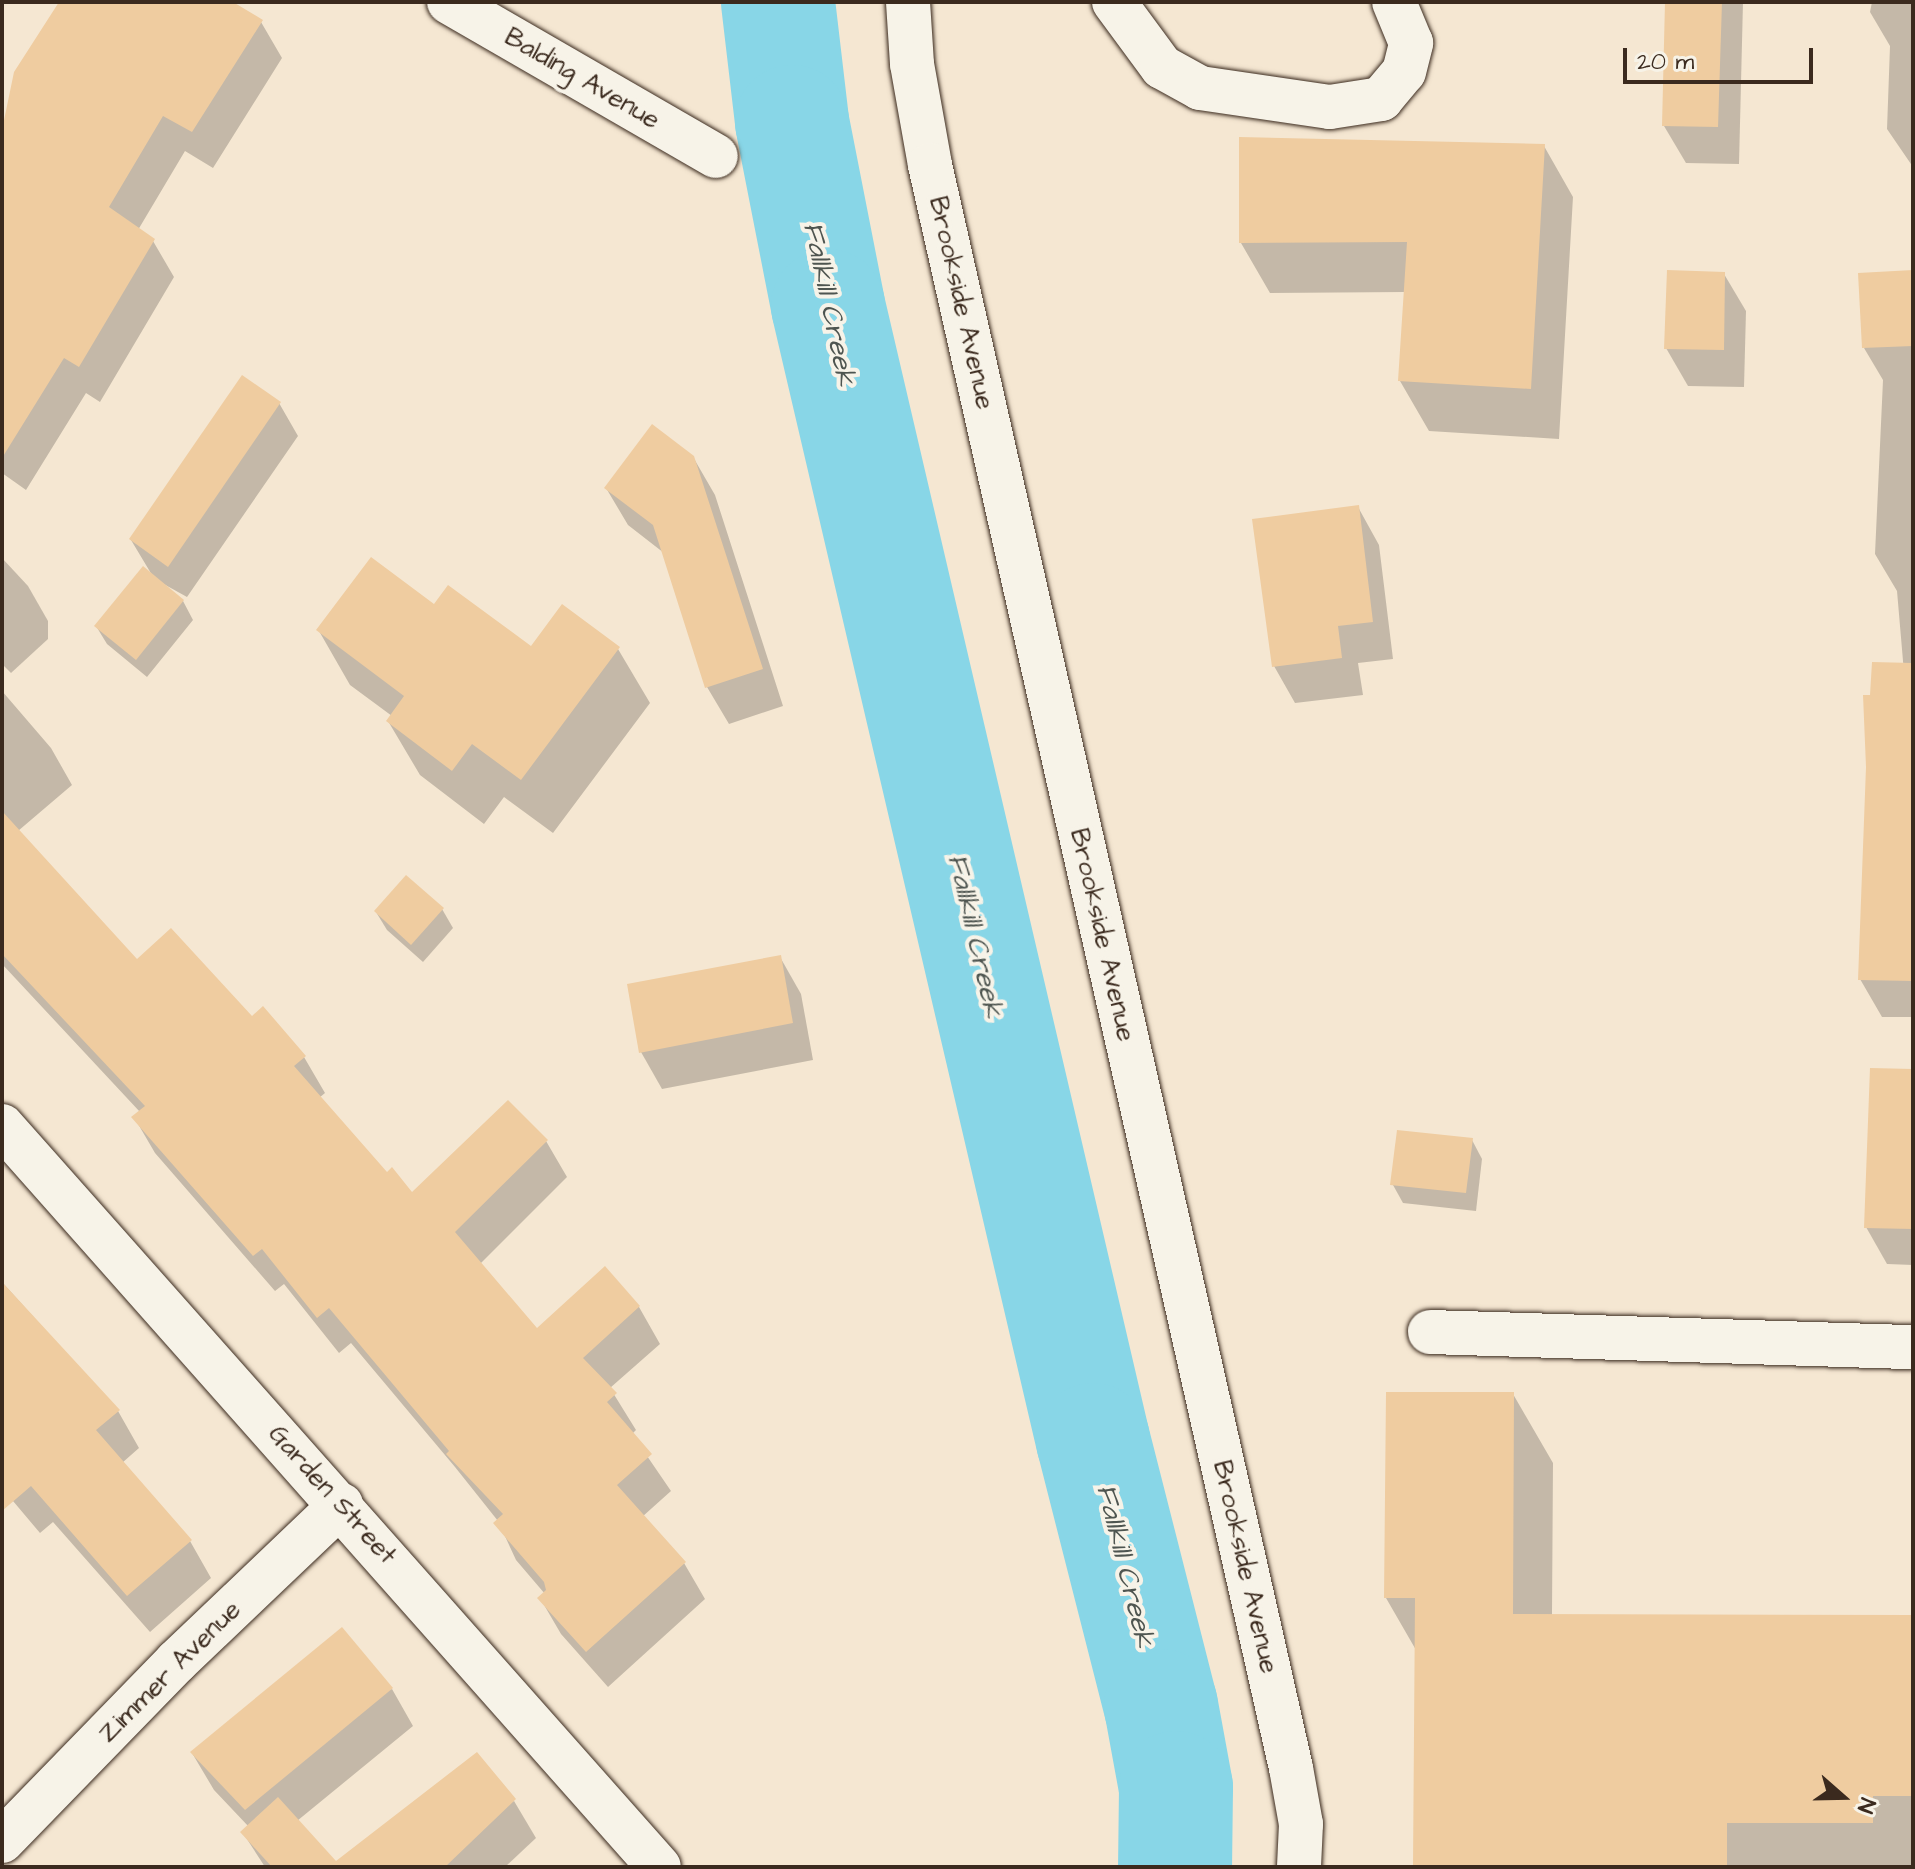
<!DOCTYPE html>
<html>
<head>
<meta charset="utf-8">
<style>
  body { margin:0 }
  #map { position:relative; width:1915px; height:1869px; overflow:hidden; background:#f5e7d2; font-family:"Architects Daughter",sans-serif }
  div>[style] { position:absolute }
  .shadow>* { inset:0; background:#0003 }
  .river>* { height:114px; margin:-57px; padding:0 57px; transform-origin:57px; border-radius:57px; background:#88d6e7 }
  .building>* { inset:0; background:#efcca0 }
  .roads { filter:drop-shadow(0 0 2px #3b2a1e) drop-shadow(0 0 2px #3b2a1e) }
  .minor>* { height:44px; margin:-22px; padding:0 22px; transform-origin:22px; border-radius:22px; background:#f7f3e8 }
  span { translate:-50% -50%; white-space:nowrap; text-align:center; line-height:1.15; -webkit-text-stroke:8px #f7f3e8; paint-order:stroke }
  .street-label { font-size:26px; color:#3b2a1e }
  .water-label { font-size:28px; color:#4e5550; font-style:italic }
  .frame { position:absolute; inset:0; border:4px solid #3b2a1e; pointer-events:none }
  .north { position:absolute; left:1803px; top:1757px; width:80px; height:80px; -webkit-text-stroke:6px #f7f3e8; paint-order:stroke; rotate:110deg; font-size:22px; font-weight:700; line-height:32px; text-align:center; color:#3b2a1e }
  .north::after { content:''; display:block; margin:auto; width:28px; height:36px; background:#3b2a1e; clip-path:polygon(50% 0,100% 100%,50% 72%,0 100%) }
  .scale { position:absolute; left:1623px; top:48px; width:190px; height:36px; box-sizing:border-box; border:4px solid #3b2a1e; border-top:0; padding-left:10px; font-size:24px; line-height:28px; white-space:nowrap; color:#3b2a1e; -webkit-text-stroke:6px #f7f3e8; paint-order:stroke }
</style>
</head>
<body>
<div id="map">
  <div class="shadow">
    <div style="clip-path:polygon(60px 2px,230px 2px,261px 22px,282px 58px,213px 168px,185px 151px,138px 230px,153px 241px,174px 277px,100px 402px,86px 393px,26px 490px,2px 473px,2px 140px)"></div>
    <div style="clip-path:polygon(1667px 2px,1743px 2px,1739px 164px,1686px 163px,1664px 126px)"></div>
    <div style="clip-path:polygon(1872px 2px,1913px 2px,1913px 167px,1887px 129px,1890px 46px,1870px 12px)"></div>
    <div style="clip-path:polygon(1544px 146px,1573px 197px,1559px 439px,1429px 431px,1400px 381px,1406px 292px,1270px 293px,1241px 243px)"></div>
    <div style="clip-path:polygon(1913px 272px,1913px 1017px,1882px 1017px,1860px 979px,1906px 696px,1897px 591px,1875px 554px,1883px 380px,1864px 348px)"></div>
    <div style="clip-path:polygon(1724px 274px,1746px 311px,1744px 387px,1688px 386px,1666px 348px)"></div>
    <div style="clip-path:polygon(279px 403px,298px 436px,187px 597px,160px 582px,183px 601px,193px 620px,147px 677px,107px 644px,96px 626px,152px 575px,131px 540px)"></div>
    <div style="clip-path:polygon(693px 457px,715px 495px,783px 706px,729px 724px,707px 687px,664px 553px,628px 525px,606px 488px)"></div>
    <div style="clip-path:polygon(1358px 507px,1379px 545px,1393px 659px,1358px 663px,1363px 695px,1295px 703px,1274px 666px)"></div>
    <div style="clip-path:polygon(2px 558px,28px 586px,48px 621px,48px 639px,11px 673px,2px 664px)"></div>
    <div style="clip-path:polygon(434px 607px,532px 649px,618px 649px,650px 703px,553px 833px,504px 797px,484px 824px,420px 775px,388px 721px,392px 716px,350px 685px,319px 631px)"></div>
    <div style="clip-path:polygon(2px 691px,51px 748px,72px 785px,18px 831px,137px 961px,251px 1018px,304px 1057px,325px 1093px,319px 1098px,386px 1175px,412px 1194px,546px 1141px,567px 1177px,480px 1264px,537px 1330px,605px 1269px,639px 1307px,660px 1344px,610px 1388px,636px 1430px,632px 1434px,671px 1491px,642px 1517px,684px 1563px,705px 1599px,608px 1687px,561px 1634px,540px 1598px,545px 1594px,516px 1560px,498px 1521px,455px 1467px,351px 1343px,339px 1353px,284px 1284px,275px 1291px,155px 1153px,134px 1117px,140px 1112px,2px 964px)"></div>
    <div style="clip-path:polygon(442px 909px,453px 928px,423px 962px,387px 930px,376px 912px)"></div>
    <div style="clip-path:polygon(780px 957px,801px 994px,813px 1060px,662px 1089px,641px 1052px)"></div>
    <div style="clip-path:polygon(1472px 1140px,1482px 1159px,1476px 1211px,1403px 1203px,1393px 1185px)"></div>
    <div style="clip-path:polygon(1913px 1152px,1913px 1265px,1887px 1264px,1866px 1227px)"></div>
    <div style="clip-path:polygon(2px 1282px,118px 1411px,139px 1448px,122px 1463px,190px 1541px,211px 1578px,150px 1632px,53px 1522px,40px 1533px,2px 1488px)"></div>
    <div style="clip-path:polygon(1513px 1394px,1553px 1463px,1552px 1616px,1913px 1617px,1912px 1867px,1415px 1867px,1416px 1650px,1386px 1598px)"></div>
    <div style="clip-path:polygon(392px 1689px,413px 1726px,297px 1821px,339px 1867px,265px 1867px,243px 1833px,249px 1827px,214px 1790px,192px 1753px)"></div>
    <div style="clip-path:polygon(514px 1801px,536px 1838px,505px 1867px,361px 1867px)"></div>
  </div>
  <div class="river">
    <div style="left:778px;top:2px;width:121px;rotate:83.3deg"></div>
    <div style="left:792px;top:122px;width:187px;rotate:78.9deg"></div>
    <div style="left:828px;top:306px;width:1165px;rotate:76.85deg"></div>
    <div style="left:1093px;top:1440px;width:275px;rotate:75.7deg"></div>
    <div style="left:1161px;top:1706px;width:83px;rotate:79.6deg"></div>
    <div style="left:1176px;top:1788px;width:79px;rotate:90.7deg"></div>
  </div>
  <div class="building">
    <div style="clip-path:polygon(59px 2px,233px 2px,263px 20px,192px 132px,163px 116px,109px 207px,155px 239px,79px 367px,64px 358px,2px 458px,2px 130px,14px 72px)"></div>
    <div style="clip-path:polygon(1665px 2px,1722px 2px,1718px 127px,1662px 126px)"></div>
    <div style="clip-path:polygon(1239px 137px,1545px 144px,1531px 389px,1398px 381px,1407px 242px,1239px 243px)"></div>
    <div style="clip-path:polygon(1667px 270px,1725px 272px,1724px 350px,1664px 349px)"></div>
    <div style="clip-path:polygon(1913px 270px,1913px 346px,1862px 348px,1858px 273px)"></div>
    <div style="clip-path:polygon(242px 375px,281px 402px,168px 567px,129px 539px)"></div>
    <div style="clip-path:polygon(652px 424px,694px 456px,763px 669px,705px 688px,653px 525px,604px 488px)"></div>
    <div style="clip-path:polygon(1359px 505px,1373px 622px,1338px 626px,1342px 658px,1272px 667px,1252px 519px)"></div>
    <div style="clip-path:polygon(371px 557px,434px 604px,448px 585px,531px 646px,562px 604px,620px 647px,521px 780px,472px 744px,452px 771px,386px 721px,404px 696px,316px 630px)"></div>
    <div style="clip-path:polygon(143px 566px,184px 600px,136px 660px,94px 626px)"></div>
    <div style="clip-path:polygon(1872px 662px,1913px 663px,1913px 981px,1858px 980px,1866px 767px,1863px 695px,1870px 695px)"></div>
    <div style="clip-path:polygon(2px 811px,137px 959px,171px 928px,252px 1016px,263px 1006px,306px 1056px,294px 1066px,387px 1172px,392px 1167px,412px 1192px,508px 1100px,548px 1140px,455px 1232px,537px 1328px,605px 1266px,640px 1306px,583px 1358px,617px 1393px,607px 1402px,652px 1454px,617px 1485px,686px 1562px,586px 1652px,537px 1598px,546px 1590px,544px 1582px,493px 1523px,503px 1514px,446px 1454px,449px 1451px,329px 1308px,317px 1318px,262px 1249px,253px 1256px,131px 1117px,145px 1106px,2px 954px)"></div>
    <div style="clip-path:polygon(406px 875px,444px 908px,411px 945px,374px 911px)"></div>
    <div style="clip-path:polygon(781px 955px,793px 1023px,639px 1053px,627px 984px)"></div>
    <div style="clip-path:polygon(1870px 1068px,1913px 1069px,1913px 1229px,1864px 1228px)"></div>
    <div style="clip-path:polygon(1397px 1130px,1473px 1138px,1466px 1193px,1390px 1185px)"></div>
    <div style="clip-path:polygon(2px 1282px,120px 1410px,96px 1430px,192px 1540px,127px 1596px,31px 1486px,2px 1511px)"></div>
    <div style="clip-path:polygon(1386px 1392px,1514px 1392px,1513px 1614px,1913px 1615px,1913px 1796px,1873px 1796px,1873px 1823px,1727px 1823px,1727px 1867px,1413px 1867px,1415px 1598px,1384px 1598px)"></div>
    <div style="clip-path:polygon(342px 1627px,393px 1688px,245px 1810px,190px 1752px)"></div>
    <div style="clip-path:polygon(477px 1752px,516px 1799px,445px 1867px,272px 1867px,240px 1832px,278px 1797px,336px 1861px)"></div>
  </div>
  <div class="roads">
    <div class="minor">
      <div style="left:449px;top:2px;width:308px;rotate:30deg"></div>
      <div style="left:908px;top:2px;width:62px;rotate:86.3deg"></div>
      <div style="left:912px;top:64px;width:103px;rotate:79.9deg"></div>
      <div style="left:930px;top:165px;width:1643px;rotate:77.31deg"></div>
      <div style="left:1291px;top:1768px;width:57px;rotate:79.9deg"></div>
      <div style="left:1301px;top:1824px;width:43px;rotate:92.7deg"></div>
      <div style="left:1114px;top:2px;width:81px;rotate:53.6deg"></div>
      <div style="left:1162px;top:67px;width:43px;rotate:28.9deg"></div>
      <div style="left:1200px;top:88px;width:131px;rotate:8.3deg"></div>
      <div style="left:1330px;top:107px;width:52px;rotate:-8.9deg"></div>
      <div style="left:1381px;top:99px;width:35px;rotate:-50deg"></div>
      <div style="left:1404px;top:72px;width:30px;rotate:-76deg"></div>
      <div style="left:1411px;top:43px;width:44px;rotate:-112.5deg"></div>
      <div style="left:2px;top:1126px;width:990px;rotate:48.44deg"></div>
      <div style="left:1430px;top:1332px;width:483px;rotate:1.8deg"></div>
      <div style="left:2px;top:1841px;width:250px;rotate:-45.8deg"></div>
      <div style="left:176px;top:1662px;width:228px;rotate:-43.6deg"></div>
    </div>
  </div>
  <div class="street-label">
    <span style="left:582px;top:79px;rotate:30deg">Balding Avenue</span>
    <span style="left:961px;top:303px;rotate:77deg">Brookside Avenue</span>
    <span style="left:1102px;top:935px;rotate:77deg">Brookside Avenue</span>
    <span style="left:332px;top:1495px;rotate:48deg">Garden Street</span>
    <span style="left:1245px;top:1567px;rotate:77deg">Brookside Avenue</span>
    <span style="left:170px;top:1672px;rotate:-45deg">Zimmer Avenue</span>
  </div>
  <div class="water-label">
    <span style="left:829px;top:304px;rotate:78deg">Fallkill Creek</span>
    <span style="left:975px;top:936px;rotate:77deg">Fallkill Creek</span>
    <span style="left:1125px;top:1566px;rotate:76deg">Fallkill Creek</span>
  </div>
  <div class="frame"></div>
  <div class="north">N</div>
  <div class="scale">20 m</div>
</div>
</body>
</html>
